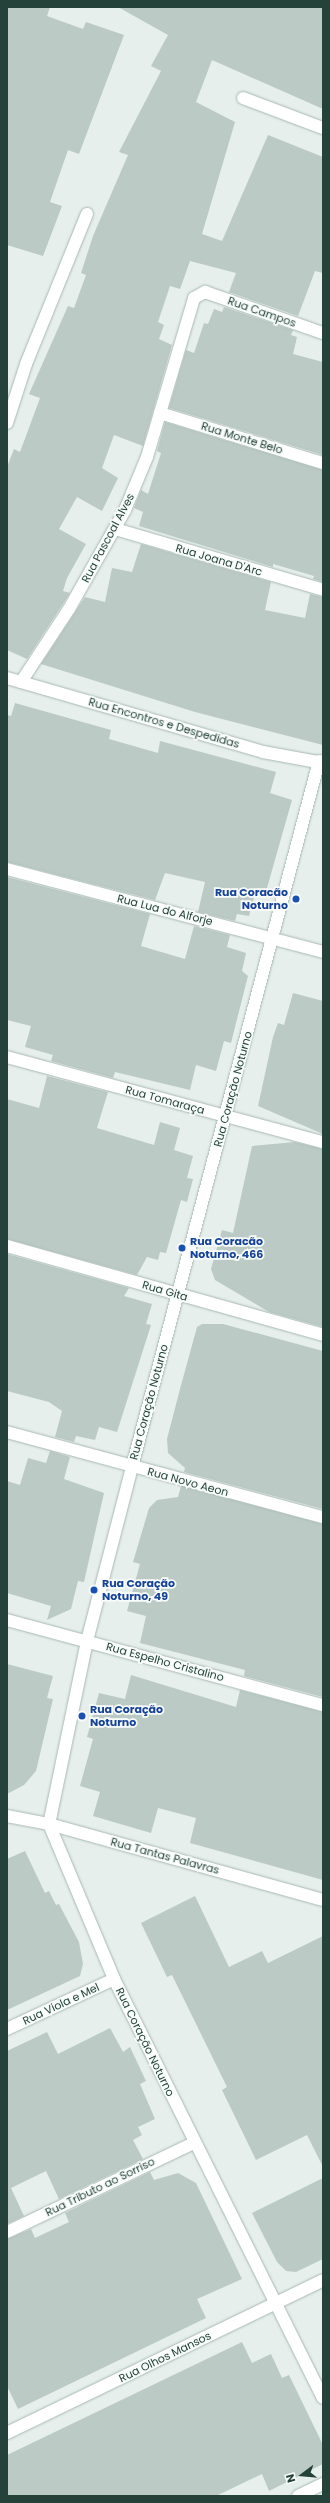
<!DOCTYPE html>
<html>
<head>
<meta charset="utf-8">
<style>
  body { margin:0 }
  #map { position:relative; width:330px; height:2503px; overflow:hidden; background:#e6efeb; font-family:Poppins,sans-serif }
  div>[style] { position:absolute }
  .building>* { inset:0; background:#bbcac4 }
  .roads { filter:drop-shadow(0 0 1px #a8b8b2) drop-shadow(0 0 1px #a8b8b2) }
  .minor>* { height:12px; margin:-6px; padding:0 6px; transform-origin:6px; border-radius:6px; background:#fff }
  .tertiary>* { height:12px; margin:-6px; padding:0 6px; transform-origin:6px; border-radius:6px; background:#fff }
  .dots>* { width:11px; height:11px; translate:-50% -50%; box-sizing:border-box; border:2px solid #f7fbf9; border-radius:50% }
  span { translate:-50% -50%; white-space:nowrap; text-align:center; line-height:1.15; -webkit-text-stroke:3.5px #f7fbf9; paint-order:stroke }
  .street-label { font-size:11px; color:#24423a }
  .transit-label { font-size:11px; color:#164399; font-weight:700 }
  .right { translate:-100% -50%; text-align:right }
  .left { translate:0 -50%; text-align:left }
  .frame { position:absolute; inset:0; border:8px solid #24423a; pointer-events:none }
  .north { position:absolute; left:282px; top:2455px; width:40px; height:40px; -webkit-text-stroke:3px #f7fbf9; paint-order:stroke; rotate:254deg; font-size:11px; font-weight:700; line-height:16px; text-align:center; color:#24423a }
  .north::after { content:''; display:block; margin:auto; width:14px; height:18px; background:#24423a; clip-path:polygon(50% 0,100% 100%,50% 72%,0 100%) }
</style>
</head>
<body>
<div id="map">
  <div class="building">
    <div style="clip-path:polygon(7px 7px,50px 7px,47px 16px,83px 29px,86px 22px,124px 35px,79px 154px,68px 150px,50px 202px,62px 206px,43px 256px,7px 245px)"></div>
    <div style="clip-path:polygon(118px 7px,323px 7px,323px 109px,212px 60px,196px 102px,235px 122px,202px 234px,222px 241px,268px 135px,323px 157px,323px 273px,315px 271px,298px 316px,229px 292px,236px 273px,190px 261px,180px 289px,170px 286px,158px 322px,164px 325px,159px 339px,172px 345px,143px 446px,114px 435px,102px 468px,118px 478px,102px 511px,77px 497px,59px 529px,86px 544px,67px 578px,63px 591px,70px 593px,27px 659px,7px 650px,7px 467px,14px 449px,20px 452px,40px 398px,29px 394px,68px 306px,74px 308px,86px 275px,81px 273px,93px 236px,128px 155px,119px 152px,161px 71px,151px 66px,168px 35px)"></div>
    <div style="clip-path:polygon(224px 307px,293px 330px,291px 335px,297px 337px,293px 354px,323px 362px,323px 455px,169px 408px,186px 350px,194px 353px,204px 323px,208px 324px,214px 309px,222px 312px)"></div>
    <div style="clip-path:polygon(165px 422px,323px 470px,323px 582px,313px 579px,314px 576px,273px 564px,273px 567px,139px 526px,143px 512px,134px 508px,141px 490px,148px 494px,161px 453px,157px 451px)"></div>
    <div style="clip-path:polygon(141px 544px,271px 582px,265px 610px,305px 618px,310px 594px,323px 597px,323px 745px,195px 712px,41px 664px,85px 597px,105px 602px,112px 568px,132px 572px)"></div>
    <div style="clip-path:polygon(15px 703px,111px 730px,109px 739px,158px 753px,160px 741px,276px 772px,270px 793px,292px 800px,265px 895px,255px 893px,249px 916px,237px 914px,235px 921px,198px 912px,205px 882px,165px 873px,155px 900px,7px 862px,7px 715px,11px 716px)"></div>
    <div style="clip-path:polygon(7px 877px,150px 914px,141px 946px,185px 959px,194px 926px,230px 935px,227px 947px,246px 953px,242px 971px,248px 976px,231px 1043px,224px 1041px,216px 1071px,196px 1065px,190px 1090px,115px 1072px,113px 1078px,51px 1061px,53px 1055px,25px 1047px,31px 1026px,7px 1020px)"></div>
    <div style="clip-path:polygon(293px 993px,323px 1001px,323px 1134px,258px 1106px,273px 1037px,278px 1023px,284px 1025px)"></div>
    <div style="clip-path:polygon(47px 1076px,108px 1092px,97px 1128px,154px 1145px,160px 1122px,180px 1128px,174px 1150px,193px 1156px,187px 1178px,193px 1179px,187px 1202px,181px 1200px,166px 1253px,160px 1252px,158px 1260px,147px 1257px,137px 1275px,7px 1239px,7px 1099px,39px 1108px)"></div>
    <div style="clip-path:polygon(295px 1142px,323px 1149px,323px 1327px,269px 1312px,215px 1280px,211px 1269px,222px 1230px,233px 1233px,252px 1146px)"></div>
    <div style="clip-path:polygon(7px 1254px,129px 1288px,124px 1296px,152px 1304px,146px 1324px,151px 1325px,117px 1432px,99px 1427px,95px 1440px,76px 1436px,74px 1442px,55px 1437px,62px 1411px,49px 1402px,7px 1391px)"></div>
    <div style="clip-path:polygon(202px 1324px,223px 1324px,323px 1351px,323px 1509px,184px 1472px,185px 1468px,168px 1453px,167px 1439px,180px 1389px,197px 1327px)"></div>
    <div style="clip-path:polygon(50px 1451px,70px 1457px,64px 1479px,104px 1493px,84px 1582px,78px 1581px,71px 1609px,47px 1620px,51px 1606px,7px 1593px,7px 1481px,20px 1485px,28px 1458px,46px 1463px)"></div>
    <div style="clip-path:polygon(181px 1486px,323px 1524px,323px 1697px,244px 1676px,245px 1670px,140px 1643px,146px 1616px,127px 1611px,140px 1564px,133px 1562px,149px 1508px,157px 1500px,178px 1497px)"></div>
    <div style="clip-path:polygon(7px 1664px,53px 1676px,47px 1698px,53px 1699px,36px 1771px,24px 1785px,7px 1794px)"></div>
    <div style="clip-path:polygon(131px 1675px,236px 1707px,240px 1690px,323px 1712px,323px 1880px,190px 1843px,196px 1818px,158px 1808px,151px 1833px,93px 1816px,100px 1792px,80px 1786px,93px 1739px,87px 1737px,99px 1693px,125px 1699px)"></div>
    <div style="clip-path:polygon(25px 1851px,45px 1893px,49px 1891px,56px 1905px,59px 1904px,79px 1942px,83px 1964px,80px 1976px,7px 2010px,7px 1859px)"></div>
    <div style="clip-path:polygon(195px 1896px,229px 1967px,262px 1951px,268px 1963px,323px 1936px,323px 2167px,307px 2135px,256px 2160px,222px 2090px,227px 2087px,172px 1975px,167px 1977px,141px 1923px)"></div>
    <div style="clip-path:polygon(110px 2028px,123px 2052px,130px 2047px,146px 2081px,140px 2084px,155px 2119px,138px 2127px,142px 2135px,133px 2140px,143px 2159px,59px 2199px,46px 2171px,11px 2188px,24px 2216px,7px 2224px,7px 2051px,47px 2032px,58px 2054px)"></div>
    <div style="clip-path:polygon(150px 2172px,154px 2180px,178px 2173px,196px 2183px,242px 2279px,197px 2299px,206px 2318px,18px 2409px,7px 2386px,7px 2239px,31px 2229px,35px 2238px,69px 2222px,65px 2213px)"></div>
    <div style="clip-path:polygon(323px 2178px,323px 2259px,296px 2272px,286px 2271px,277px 2262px,252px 2213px)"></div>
    <div style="clip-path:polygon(242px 2342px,252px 2363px,271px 2354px,282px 2378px,289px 2375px,323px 2445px,323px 2464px,269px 2491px,262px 2474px,216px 2496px,7px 2496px,7px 2455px)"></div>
  </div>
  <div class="roads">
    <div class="minor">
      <div style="left:243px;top:98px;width:85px;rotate:20.6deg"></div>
      <div style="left:160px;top:413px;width:170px;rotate:17.1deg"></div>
      <div style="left:7px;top:423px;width:62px;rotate:-72.1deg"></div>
      <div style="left:26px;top:364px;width:162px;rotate:-67.9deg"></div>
      <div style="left:115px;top:529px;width:217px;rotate:16.3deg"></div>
      <div style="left:7px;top:678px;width:266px;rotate:16.1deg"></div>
      <div style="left:263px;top:752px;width:61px;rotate:10.4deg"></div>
      <div style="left:21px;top:682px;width:87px;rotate:-56.7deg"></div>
      <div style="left:69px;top:609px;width:114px;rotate:-60.5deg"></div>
      <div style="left:125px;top:510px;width:57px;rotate:-67.5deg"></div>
      <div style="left:147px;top:457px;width:166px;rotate:-73.5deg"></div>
      <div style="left:194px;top:298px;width:13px;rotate:-29deg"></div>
      <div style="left:205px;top:292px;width:125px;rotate:19.2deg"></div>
      <div style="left:319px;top:761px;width:730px;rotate:104.84deg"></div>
      <div style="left:132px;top:1467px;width:180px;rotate:104.5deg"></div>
      <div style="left:87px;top:1641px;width:187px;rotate:101.7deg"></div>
      <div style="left:49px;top:1824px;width:168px;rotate:67.2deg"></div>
      <div style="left:114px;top:1979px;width:468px;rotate:63.5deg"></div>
      <div style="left:7px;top:869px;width:327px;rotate:14.7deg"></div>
      <div style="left:7px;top:1057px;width:327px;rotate:15.1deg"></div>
      <div style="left:7px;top:1246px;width:328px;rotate:15.7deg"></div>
      <div style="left:7px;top:1432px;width:327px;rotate:15.1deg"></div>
      <div style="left:7px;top:1620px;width:327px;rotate:15.1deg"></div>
      <div style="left:7px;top:2029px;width:118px;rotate:-25deg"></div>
      <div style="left:7px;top:2232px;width:207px;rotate:-25.5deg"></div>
      <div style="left:7px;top:2433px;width:351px;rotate:-25.8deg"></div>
      <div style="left:298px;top:2496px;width:28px;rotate:-26deg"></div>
    </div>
    <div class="tertiary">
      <div style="left:7px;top:1816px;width:43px;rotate:10.8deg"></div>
      <div style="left:49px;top:1824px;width:284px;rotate:15.5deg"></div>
    </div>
  </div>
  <div class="dots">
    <div style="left:296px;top:899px;background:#1a4fb4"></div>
    <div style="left:182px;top:1248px;background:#1a4fb4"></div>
    <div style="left:94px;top:1590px;background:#1a4fb4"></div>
    <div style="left:82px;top:1716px;background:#1a4fb4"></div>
  </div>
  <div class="street-label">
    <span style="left:262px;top:312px;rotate:19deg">Rua Campos</span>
    <span style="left:242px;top:438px;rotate:17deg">Rua Monte Belo</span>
    <span style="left:108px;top:538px;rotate:-62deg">Rua Pascoal Alves</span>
    <span style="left:219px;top:560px;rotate:16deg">Rua Joana D'Arc</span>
    <span style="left:164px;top:723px;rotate:16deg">Rua Encontros e Despedidas</span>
    <span style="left:165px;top:910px;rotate:14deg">Rua Lua do Alforje</span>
    <span style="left:233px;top:1089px;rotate:-75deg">Rua Coração Noturno</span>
    <span style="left:165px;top:1100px;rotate:15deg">Rua Tomaraça</span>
    <span style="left:165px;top:1291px;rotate:16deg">Rua Gita</span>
    <span style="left:149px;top:1402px;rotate:-75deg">Rua Coração Noturno</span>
    <span style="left:188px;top:1482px;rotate:15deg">Rua Novo Aeon</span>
    <span style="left:165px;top:1662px;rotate:15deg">Rua Espelho Cristalino</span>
    <span style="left:165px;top:1856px;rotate:15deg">Rua Tantas Palavras</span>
    <span style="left:61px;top:2004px;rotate:-25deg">Rua Viola e Mel</span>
    <span style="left:145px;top:2042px;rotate:64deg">Rua Coração Noturno</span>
    <span style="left:100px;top:2187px;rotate:-26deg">Rua Tributo ao Sorriso</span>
    <span style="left:165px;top:2357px;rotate:-26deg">Rua Olhos Mansos</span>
  </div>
  <div class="transit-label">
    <span class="right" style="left:288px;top:899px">Rua Coracão<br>Noturno</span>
    <span class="left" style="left:190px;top:1248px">Rua Coracão<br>Noturno, 466</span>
    <span class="left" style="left:102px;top:1590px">Rua Coração<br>Noturno, 49</span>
    <span class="left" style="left:90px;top:1716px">Rua Coração<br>Noturno</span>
  </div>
  <div class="frame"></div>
  <div class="north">N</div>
</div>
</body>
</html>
